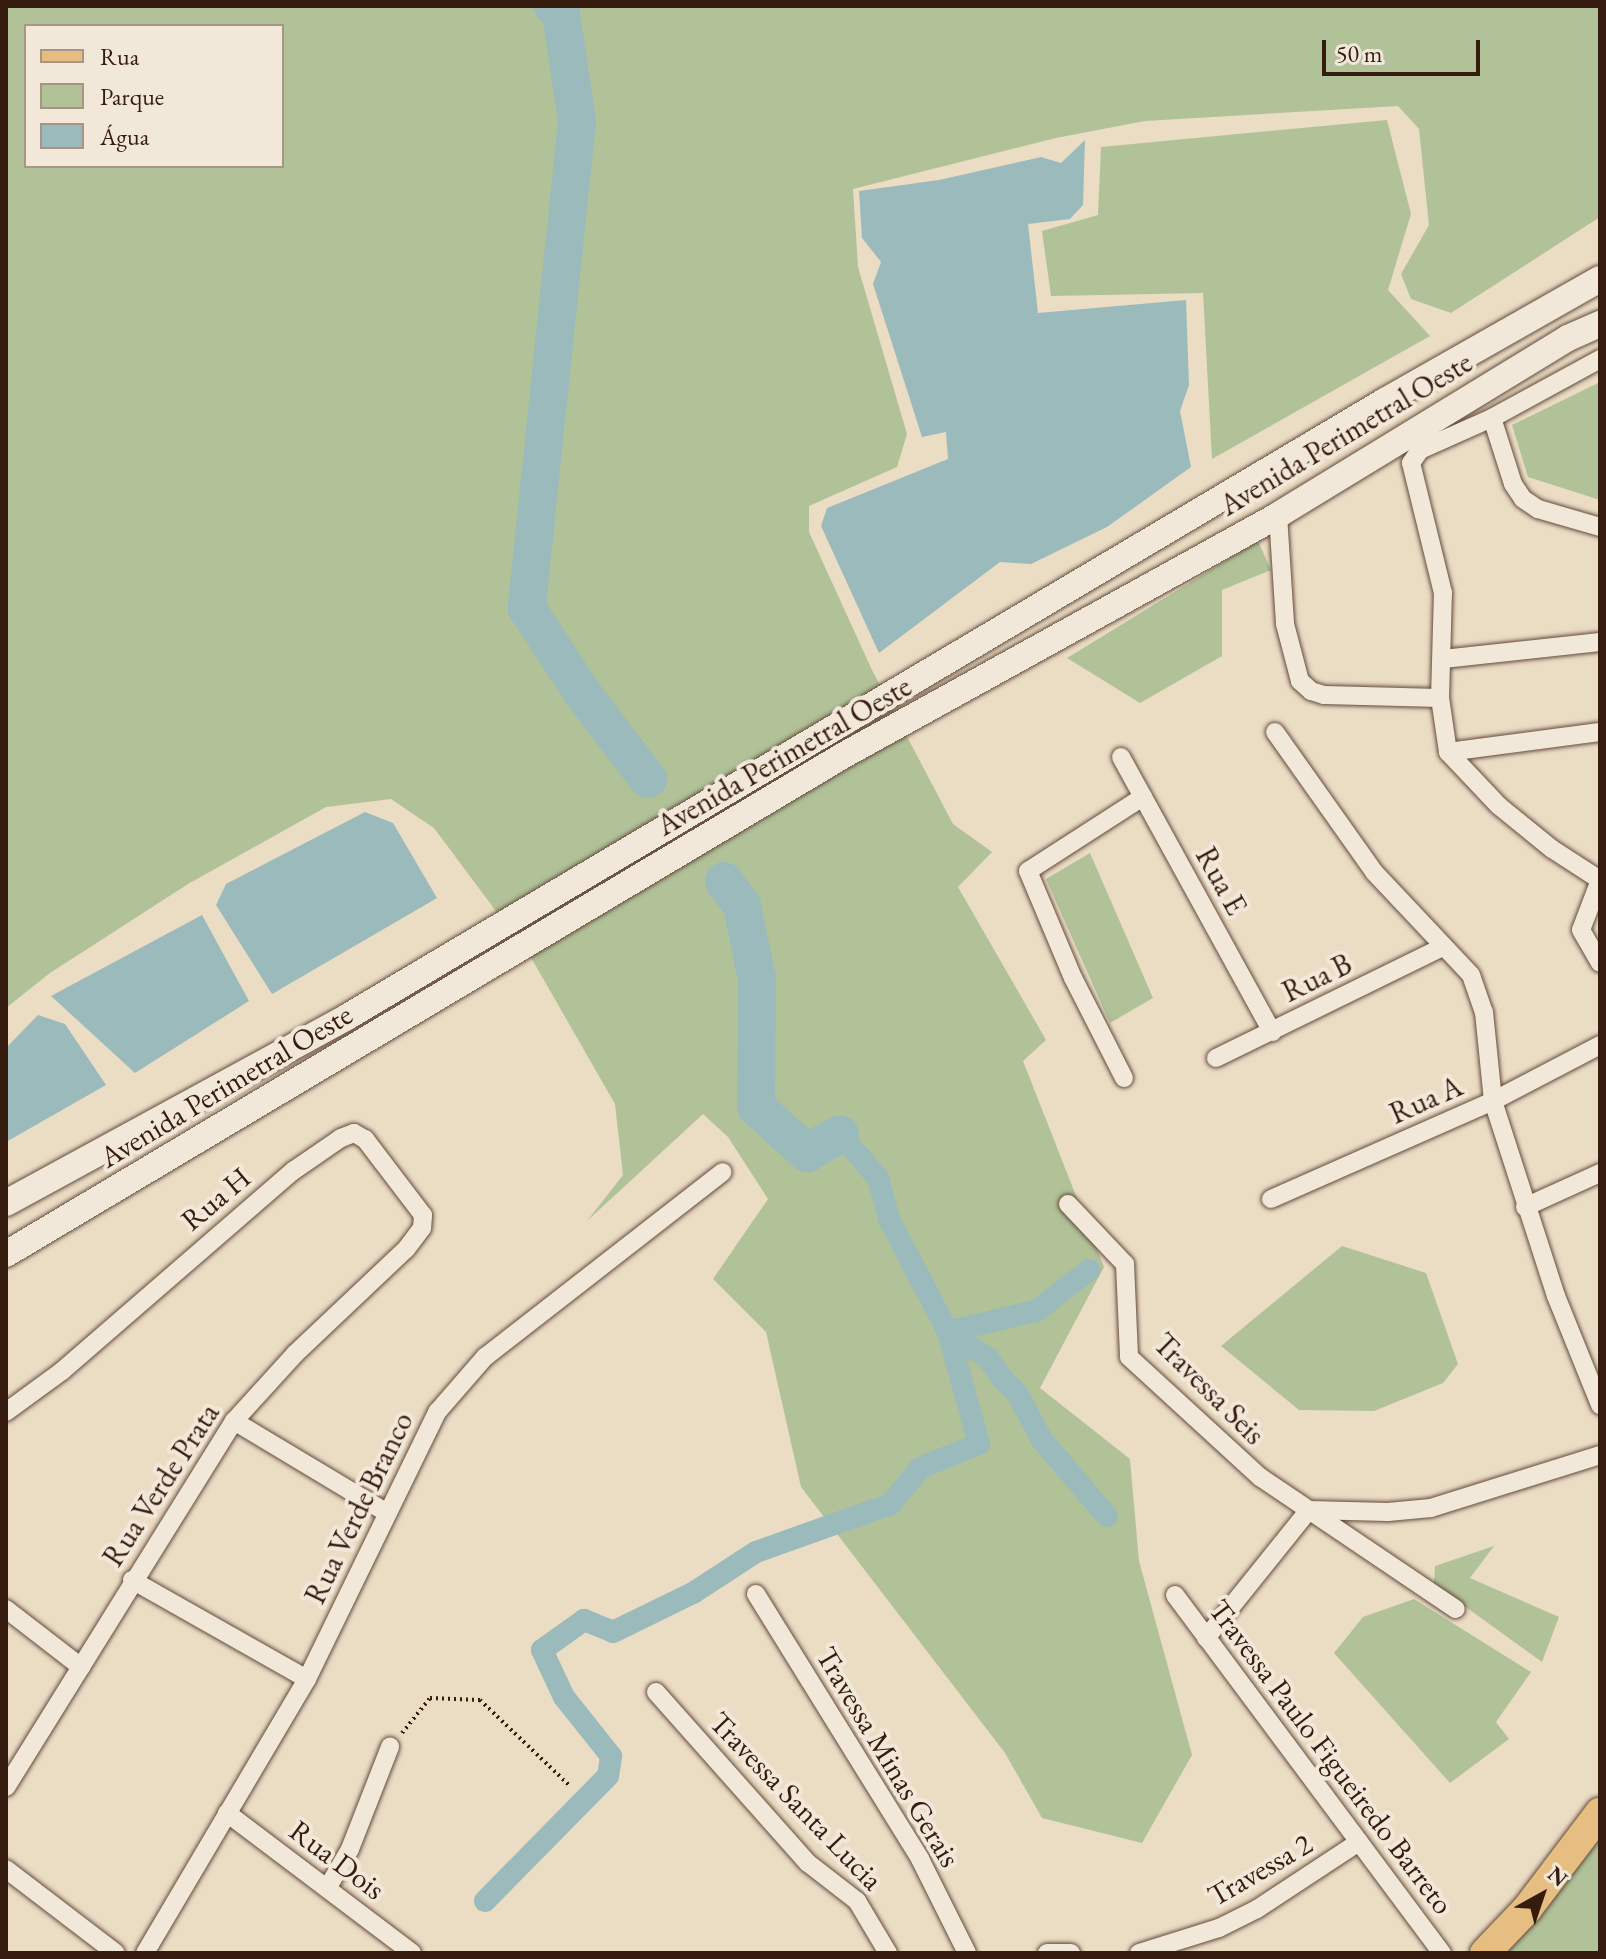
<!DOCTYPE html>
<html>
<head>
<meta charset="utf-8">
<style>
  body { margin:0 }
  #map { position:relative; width:1606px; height:1959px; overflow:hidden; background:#ebdcc4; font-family:"EB Garamond",serif }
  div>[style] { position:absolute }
  .green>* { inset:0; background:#b1c299 }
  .water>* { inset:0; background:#9bbabc }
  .canal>* { height:22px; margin:-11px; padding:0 11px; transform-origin:11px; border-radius:11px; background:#9bbabc }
  .river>* { height:38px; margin:-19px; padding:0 19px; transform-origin:19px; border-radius:19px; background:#9bbabc }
  .path>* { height:4px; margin-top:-2px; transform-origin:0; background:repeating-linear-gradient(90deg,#361b0f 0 2px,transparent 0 6px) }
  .roads { filter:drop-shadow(0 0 2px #634b3c) drop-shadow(0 0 2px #634b3c) }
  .minor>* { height:18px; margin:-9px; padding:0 9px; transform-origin:9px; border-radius:9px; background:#f2e8d9 }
  .secondary>* { height:26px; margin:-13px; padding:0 13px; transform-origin:13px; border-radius:13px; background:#f2e8d9 }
  .primary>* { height:30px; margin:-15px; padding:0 15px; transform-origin:15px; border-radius:15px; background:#e6be82 }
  span { translate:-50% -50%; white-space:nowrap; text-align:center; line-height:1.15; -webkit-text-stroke:8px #f2e8d9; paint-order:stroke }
  .street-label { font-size:30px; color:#361b0f }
  .frame { position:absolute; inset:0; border:8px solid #361b0f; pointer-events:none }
  .legend { position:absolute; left:24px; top:24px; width:260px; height:144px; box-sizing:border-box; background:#f2e8d9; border:2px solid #a79688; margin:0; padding:10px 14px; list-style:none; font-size:24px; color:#361b0f }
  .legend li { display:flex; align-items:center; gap:16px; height:40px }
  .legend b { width:40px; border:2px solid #a79688 }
  .north { position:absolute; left:1502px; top:1855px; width:80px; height:80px; -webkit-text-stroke:6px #f2e8d9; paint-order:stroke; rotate:40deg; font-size:22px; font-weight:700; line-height:32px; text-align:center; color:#361b0f }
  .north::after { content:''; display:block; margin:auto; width:28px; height:36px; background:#361b0f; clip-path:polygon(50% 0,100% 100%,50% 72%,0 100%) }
  .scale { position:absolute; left:1322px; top:40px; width:158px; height:36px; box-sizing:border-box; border:4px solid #361b0f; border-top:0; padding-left:10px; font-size:24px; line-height:28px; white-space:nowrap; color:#361b0f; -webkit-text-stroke:6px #f2e8d9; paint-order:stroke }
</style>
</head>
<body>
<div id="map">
  <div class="green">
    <div style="clip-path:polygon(evenodd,6px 6px,1600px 6px,1600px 217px,1451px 313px,1411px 299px,1401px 274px,1429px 225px,1419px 129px,1398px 106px,1145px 121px,1056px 138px,853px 189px,858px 267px,907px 434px,897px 467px,809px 506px,809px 532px,872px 670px,953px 824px,992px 852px,958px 887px,1046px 1040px,1023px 1061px,1104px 1267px,1040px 1388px,1130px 1459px,1139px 1561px,1192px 1755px,1142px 1843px,1042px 1818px,1005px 1753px,801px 1487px,766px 1332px,713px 1279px,768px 1199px,728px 1137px,703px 1114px,587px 1221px,623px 1175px,615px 1104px,533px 961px,434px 828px,391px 799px,326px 807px,188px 884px,50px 973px,6px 1008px,6px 6px,26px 26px,282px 26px,282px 166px,26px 166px,26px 26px)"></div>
    <div style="clip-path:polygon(1387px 120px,1411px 214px,1388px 290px,1430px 336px,1212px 459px,1203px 293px,1051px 296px,1042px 231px,1098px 215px,1101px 147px)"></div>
    <div style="clip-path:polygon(1600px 382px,1600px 500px,1528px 477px,1512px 425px)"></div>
    <div style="clip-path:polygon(1258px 541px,1271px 570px,1222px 590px,1222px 656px,1140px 703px,1067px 658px)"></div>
    <div style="clip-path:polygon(1090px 853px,1153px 998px,1110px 1023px,1046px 879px)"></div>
    <div style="clip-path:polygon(1342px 1246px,1426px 1273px,1458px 1364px,1443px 1383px,1374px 1411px,1299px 1410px,1221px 1346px)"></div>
    <div style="clip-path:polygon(1494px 1546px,1470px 1578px,1559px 1617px,1542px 1662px,1434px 1584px,1435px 1566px)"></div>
    <div style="clip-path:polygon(1414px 1599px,1531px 1672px,1496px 1722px,1509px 1739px,1450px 1783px,1334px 1653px,1363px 1617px)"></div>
    <div style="clip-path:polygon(1600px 1834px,1600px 1953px,1500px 1953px)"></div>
  </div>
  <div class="water">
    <div style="clip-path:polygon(1085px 140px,1083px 205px,1070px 219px,1028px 224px,1038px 313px,1186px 300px,1189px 385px,1180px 411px,1191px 467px,1107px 527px,1031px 564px,1000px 562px,879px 653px,821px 526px,827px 508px,948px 459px,946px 432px,922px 437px,873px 284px,881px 262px,862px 238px,859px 191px,939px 180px,1041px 157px,1061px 163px)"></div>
    <div style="clip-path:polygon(365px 812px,393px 823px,437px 898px,272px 994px,216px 905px,226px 884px)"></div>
    <div style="clip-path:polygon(202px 915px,249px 1001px,135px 1073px,51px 996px)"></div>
    <div style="clip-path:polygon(38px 1015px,65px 1024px,106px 1085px,6px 1142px,6px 1048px)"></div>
  </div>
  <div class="canal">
    <div style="left:948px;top:1332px;width:48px;rotate:33deg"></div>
    <div style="left:988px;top:1358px;width:27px;rotate:56deg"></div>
    <div style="left:1003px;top:1380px;width:19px;rotate:43deg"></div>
    <div style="left:1017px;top:1393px;width:53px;rotate:62deg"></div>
    <div style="left:1042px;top:1440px;width:100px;rotate:49.5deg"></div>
    <div style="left:948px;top:1332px;width:93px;rotate:-13.7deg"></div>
    <div style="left:1038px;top:1310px;width:65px;rotate:-38.1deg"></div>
    <div style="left:485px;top:1901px;width:175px;rotate:-45.5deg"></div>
    <div style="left:608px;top:1776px;width:20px;rotate:-81deg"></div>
    <div style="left:611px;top:1756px;width:75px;rotate:-128.5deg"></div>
    <div style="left:564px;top:1697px;width:52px;rotate:-115.1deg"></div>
    <div style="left:542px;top:1650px;width:52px;rotate:-35.5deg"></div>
    <div style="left:584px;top:1620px;width:31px;rotate:22deg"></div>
    <div style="left:613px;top:1632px;width:89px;rotate:-26deg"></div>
    <div style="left:693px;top:1593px;width:75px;rotate:-33.1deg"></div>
    <div style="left:756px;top:1552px;width:143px;rotate:-19.6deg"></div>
    <div style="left:891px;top:1504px;width:46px;rotate:-51.1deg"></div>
    <div style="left:920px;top:1468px;width:64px;rotate:-22.1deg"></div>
    <div style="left:979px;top:1444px;width:116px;rotate:-105.5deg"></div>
    <div style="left:948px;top:1332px;width:127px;rotate:-117.6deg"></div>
    <div style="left:889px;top:1219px;width:42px;rotate:-105deg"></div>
    <div style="left:878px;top:1178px;width:58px;rotate:-130.8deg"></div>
  </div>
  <div class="river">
    <div style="left:553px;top:6px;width:11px;rotate:41deg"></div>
    <div style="left:561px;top:13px;width:109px;rotate:81.6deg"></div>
    <div style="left:577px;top:121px;width:490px;rotate:95.9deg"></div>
    <div style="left:527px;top:608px;width:103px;rotate:56.9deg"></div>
    <div style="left:583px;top:694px;width:107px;rotate:52.6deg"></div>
    <div style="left:724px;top:881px;width:31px;rotate:54deg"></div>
    <div style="left:742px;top:906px;width:75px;rotate:78.4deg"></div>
    <div style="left:757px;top:979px;width:128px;rotate:90.4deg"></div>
    <div style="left:756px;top:1107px;width:69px;rotate:42deg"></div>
    <div style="left:807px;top:1153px;width:38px;rotate:-30deg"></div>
  </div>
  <div class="path">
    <div style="left:402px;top:1733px;width:45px;rotate:-51.3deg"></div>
    <div style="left:430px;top:1698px;width:50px;rotate:2.3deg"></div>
    <div style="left:480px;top:1700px;width:124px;rotate:43.7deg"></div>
  </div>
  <div class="roads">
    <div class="minor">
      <div style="left:1492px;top:418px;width:69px;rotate:72.3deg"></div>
      <div style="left:1513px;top:484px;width:18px;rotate:56deg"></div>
      <div style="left:1523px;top:499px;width:18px;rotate:34deg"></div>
      <div style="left:1538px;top:509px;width:65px;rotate:16.2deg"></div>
      <div style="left:1278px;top:515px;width:109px;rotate:86.3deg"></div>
      <div style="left:1285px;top:624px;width:59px;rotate:75.3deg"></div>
      <div style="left:1300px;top:681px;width:15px;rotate:42deg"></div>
      <div style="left:1311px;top:691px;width:14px;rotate:17deg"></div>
      <div style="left:1324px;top:695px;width:116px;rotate:1.5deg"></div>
      <div style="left:1443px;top:659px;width:158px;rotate:-6.2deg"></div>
      <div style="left:1275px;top:732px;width:171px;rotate:54.7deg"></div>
      <div style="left:1374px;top:872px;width:141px;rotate:46.7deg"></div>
      <div style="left:1471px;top:975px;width:39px;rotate:71deg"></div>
      <div style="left:1484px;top:1012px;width:89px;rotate:84.2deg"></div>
      <div style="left:1493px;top:1101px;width:205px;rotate:72.1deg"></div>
      <div style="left:1556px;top:1296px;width:118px;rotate:68deg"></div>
      <div style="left:1448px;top:752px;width:153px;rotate:-7.5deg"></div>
      <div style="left:1121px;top:757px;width:314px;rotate:61.2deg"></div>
      <div style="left:1600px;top:880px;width:57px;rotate:-147.1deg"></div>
      <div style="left:1552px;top:849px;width:68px;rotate:-140.9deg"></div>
      <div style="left:1499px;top:806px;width:74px;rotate:-133.4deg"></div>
      <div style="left:1448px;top:752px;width:55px;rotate:-98.4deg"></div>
      <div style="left:1440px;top:698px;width:105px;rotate:-88.4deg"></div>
      <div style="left:1443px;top:593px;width:134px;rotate:-103.8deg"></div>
      <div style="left:1411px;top:463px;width:16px;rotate:-55deg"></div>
      <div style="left:1420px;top:450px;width:79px;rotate:-24deg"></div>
      <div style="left:1492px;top:418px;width:123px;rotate:-28.6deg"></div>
      <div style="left:1600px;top:880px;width:53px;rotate:110.8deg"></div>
      <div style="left:1581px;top:930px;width:38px;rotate:60deg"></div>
      <div style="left:1216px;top:1058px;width:253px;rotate:-26.1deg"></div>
      <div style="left:1124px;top:1078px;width:112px;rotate:-117deg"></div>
      <div style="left:1073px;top:978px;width:116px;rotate:-112.8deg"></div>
      <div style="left:1028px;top:871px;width:137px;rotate:-32.8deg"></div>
      <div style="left:1271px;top:1199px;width:243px;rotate:-23.8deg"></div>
      <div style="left:1493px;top:1101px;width:121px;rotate:-27.6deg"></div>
      <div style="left:1068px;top:1204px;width:83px;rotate:46.5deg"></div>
      <div style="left:1125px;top:1264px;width:93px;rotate:87.5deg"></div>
      <div style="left:1129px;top:1357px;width:178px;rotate:42.5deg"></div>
      <div style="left:1260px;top:1477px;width:236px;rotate:34deg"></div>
      <div style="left:1525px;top:1207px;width:82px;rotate:-24.4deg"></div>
      <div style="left:6px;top:1412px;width:69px;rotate:-36.2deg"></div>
      <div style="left:62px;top:1371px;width:306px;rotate:-40.9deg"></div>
      <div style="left:293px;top:1171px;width:58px;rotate:-34.5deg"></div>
      <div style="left:341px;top:1138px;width:14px;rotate:-21deg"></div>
      <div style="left:354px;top:1133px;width:13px;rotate:29deg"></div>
      <div style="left:365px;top:1139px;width:96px;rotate:52.7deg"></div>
      <div style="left:423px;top:1215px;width:13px;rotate:94deg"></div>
      <div style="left:422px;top:1228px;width:26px;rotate:127deg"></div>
      <div style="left:406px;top:1249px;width:153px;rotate:136.6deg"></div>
      <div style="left:295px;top:1354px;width:91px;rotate:132.3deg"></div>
      <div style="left:234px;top:1421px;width:431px;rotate:121.9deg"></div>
      <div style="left:234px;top:1421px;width:179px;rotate:31deg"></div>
      <div style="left:1309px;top:1510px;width:79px;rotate:1.5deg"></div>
      <div style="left:1388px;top:1512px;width:43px;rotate:-5.3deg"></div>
      <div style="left:1431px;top:1508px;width:177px;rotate:-17.4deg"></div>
      <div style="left:132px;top:1580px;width:201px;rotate:29.5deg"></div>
      <div style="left:756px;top:1594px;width:312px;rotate:58.2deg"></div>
      <div style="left:920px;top:1859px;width:105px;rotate:63.4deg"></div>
      <div style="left:1175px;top:1595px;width:447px;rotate:53.3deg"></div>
      <div style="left:6px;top:1609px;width:95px;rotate:37.7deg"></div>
      <div style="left:1206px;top:1638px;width:164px;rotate:-51.2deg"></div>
      <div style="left:656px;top:1692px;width:229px;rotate:48.4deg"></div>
      <div style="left:808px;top:1863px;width:62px;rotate:37.8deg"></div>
      <div style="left:857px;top:1901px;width:61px;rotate:59.2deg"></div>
      <div style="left:227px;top:1813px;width:232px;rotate:37.1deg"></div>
      <div style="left:6px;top:1869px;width:138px;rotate:37.4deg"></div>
      <div style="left:328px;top:1887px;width:44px;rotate:-59.9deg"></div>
      <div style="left:350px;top:1849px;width:110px;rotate:-68.6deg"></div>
      <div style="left:145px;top:1953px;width:318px;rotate:-59.4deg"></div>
      <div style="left:307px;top:1679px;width:298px;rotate:-64deg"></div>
      <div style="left:438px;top:1411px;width:72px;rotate:-49deg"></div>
      <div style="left:485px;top:1357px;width:301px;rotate:-37.9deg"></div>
      <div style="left:1047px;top:1953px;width:24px"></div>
      <div style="left:1139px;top:1953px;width:84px;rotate:-17.4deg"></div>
      <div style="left:1219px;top:1928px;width:42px;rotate:-26.6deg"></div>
      <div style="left:1257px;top:1909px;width:122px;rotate:-33.3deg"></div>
    </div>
    <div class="secondary">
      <div style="left:6px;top:1203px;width:388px;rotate:-28.6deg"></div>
      <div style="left:347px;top:1017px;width:1207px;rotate:-30.69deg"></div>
      <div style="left:1385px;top:401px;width:247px;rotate:-29.6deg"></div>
      <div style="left:6px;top:1254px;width:975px;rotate:-30.77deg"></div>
      <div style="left:844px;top:755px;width:496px;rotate:-28.9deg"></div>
      <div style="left:1278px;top:515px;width:340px;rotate:-31.4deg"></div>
      <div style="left:1568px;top:338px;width:35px;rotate:-24deg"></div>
    </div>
    <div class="primary">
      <div style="left:1485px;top:1953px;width:61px;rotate:-46.3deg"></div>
      <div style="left:1527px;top:1909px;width:121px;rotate:-52.8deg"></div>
    </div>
  </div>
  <div class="street-label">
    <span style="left:1346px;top:434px;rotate:-31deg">Avenida Perimetral Oeste</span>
    <span style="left:784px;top:756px;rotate:-30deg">Avenida Perimetral Oeste</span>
    <span style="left:1221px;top:881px;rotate:61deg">Rua E</span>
    <span style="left:1317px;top:978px;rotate:-26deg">Rua B</span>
    <span style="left:226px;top:1086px;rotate:-31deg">Avenida Perimetral Oeste</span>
    <span style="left:1426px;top:1100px;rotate:-24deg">Rua A</span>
    <span style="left:216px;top:1199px;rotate:-40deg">Rua H</span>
    <span style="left:1209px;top:1389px;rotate:45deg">Travessa Seis</span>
    <span style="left:161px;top:1485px;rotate:-57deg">Rua Verde Prata</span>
    <span style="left:359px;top:1508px;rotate:-64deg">Rua Verde Branco</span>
    <span style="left:888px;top:1757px;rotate:59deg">Travessa Minas Gerais</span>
    <span style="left:1331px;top:1757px;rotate:53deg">Travessa Paulo Figueiredo Barreto</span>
    <span style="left:796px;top:1801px;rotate:46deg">Travessa Santa Lucia</span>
    <span style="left:337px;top:1860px;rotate:37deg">Rua Dois</span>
    <span style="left:1260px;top:1870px;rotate:-30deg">Travessa 2</span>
  </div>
  <div class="frame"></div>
  <ul class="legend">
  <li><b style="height:10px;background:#e6be82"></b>Rua</li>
  <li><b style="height:22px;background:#b1c299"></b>Parque</li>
  <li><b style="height:22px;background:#9bbabc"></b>Água</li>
  </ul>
  <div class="north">N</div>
  <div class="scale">50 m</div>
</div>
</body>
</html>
